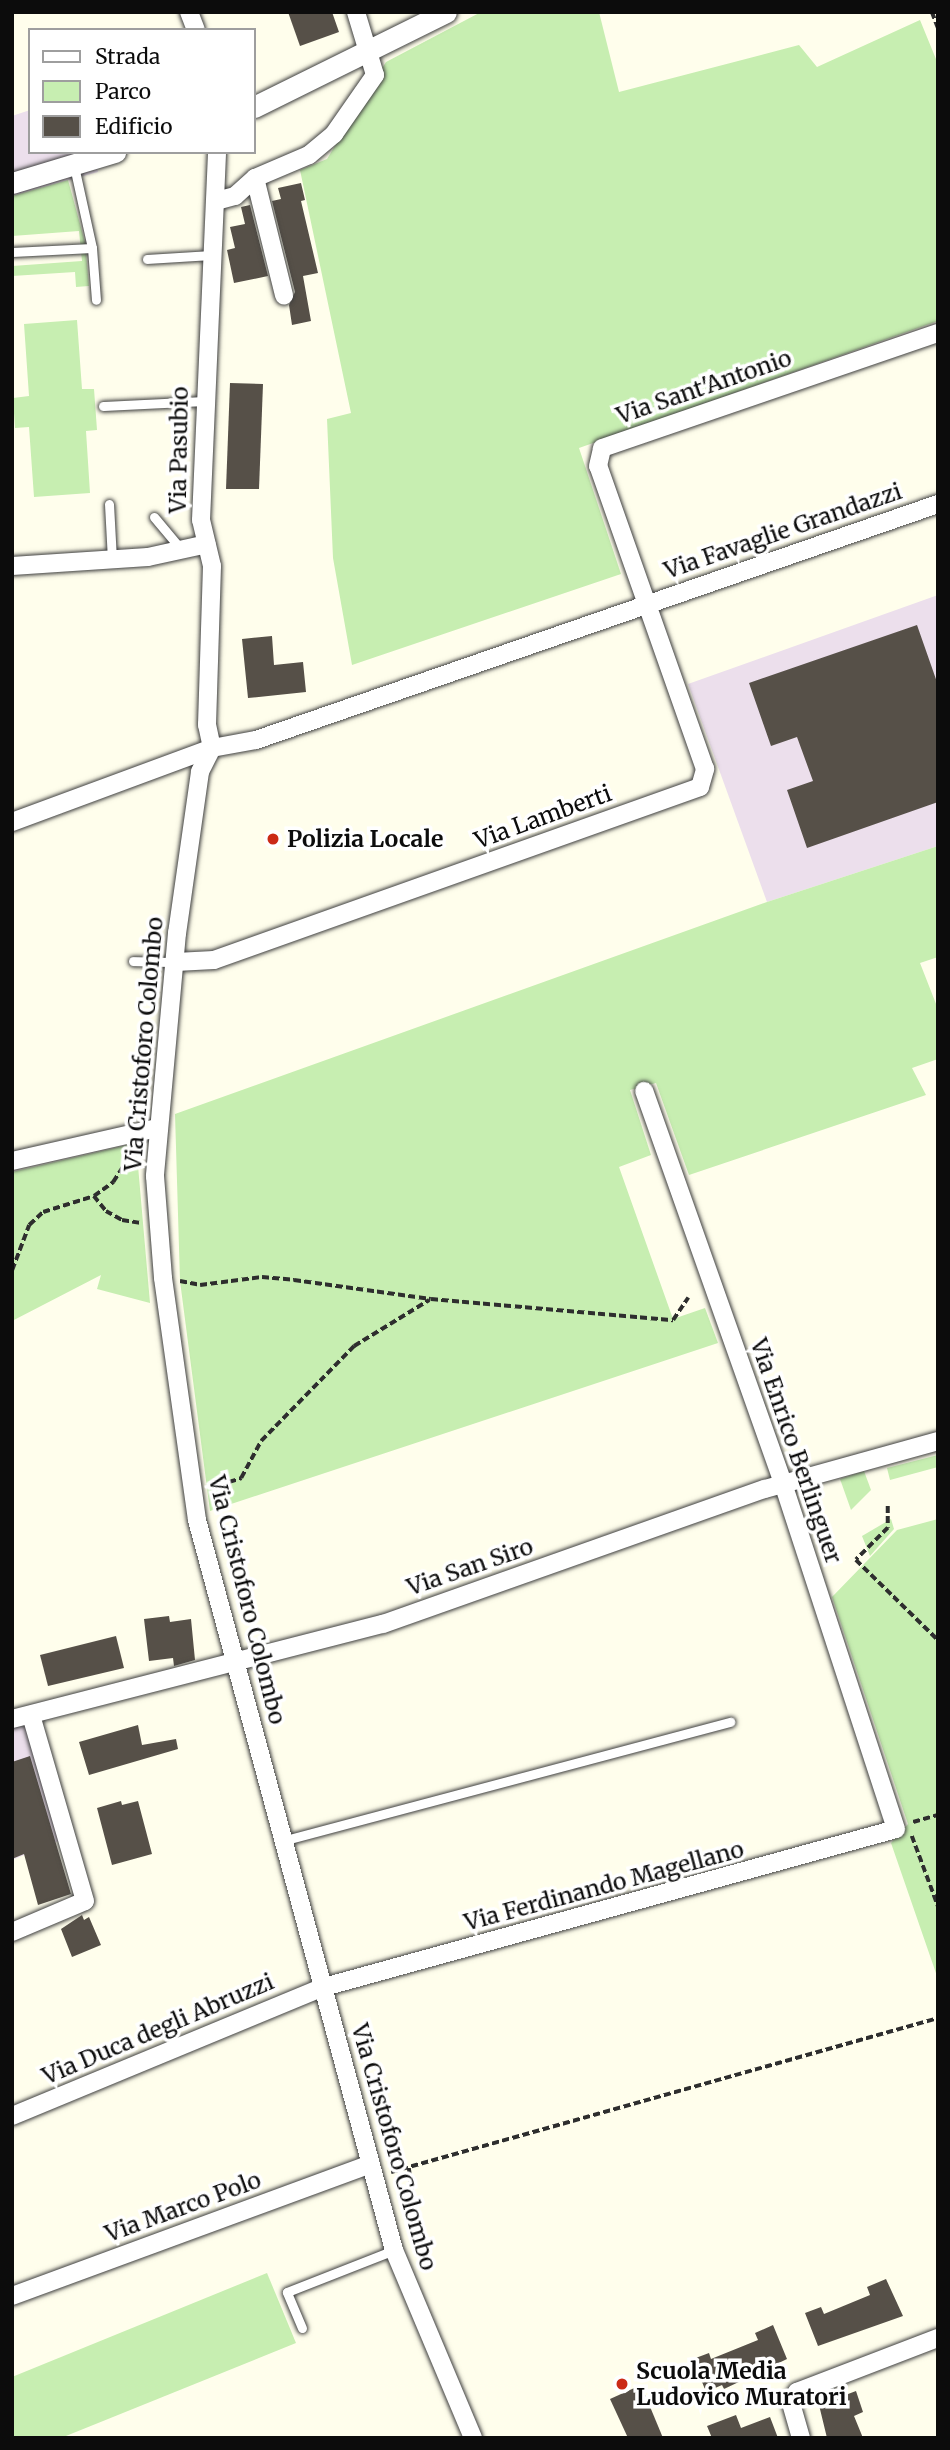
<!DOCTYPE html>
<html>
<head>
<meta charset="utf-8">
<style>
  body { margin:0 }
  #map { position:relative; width:950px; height:2450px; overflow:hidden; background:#fffeec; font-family:Merriweather,serif }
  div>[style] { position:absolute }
  .industrial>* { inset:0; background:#ecdfec }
  .green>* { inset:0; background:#c7eeb1 }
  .building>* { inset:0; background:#565048 }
  .path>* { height:3.5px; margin-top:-1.75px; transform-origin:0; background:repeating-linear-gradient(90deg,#2e2e2e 0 7px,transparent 0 10.5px) }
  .roads { filter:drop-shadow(0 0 2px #3f3f3f) drop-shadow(0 0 2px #3f3f3f) }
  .service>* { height:9px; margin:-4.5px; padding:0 4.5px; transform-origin:4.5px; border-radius:4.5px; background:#fff }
  .minor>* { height:18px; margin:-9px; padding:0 9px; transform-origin:9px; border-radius:9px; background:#fff }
  .tertiary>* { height:21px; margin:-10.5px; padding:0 10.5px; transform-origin:10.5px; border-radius:10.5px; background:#fff }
  .dots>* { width:19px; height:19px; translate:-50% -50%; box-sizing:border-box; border:4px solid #fff; border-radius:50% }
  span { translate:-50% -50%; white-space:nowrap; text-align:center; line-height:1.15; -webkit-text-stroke:7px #fff; paint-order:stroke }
  .street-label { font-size:23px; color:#0c0c0c }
  .poi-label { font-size:23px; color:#0c0c0c; font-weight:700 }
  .left { translate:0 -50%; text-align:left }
  .frame { position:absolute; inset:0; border:14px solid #0c0c0c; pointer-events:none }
  .legend { position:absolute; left:28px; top:28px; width:228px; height:126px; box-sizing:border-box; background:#fff; border:2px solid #9e9e9e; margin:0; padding:9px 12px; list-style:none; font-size:21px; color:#0c0c0c }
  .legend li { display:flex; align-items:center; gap:14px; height:35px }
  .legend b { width:35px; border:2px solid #9e9e9e }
</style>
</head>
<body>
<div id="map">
  <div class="industrial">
    <div style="clip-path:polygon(30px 110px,30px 152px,93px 152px,98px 172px,12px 196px,12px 116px)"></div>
    <div style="clip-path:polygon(938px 595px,938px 846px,767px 902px,688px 684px)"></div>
    <div style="clip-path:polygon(26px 1723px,61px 1840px,12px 1860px,12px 1726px)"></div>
  </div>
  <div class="green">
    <div style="clip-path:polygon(481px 12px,599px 12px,619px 92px,799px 45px,817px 67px,920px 20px,938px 64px,938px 321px,579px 448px,621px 574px,352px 665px,333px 558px,327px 419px,351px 413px,300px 170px,327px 159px,386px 62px)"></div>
    <div style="clip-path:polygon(68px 180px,85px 242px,89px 286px,76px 287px,75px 272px,12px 276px,12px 266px,82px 261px,79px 231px,12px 236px,12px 196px)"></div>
    <div style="clip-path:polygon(77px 320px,82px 389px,94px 389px,97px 430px,86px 431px,90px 493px,34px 497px,29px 427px,15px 428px,13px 398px,29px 396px,24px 324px)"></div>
    <div style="clip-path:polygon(938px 846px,938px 957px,920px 963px,938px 1009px,938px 1059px,912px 1068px,926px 1095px,689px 1175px,656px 1083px,630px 1090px,651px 1155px,619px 1167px,673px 1319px,705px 1308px,718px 1343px,210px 1511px,180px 1281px,175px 1114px,767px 902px)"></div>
    <div style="clip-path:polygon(136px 1143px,150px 1303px,97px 1289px,101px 1275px,12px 1321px,12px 1172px)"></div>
    <div style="clip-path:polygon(938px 1455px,938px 1467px,890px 1480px,887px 1468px)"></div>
    <div style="clip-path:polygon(864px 1471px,871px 1490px,851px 1510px,840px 1479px)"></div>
    <div style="clip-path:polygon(891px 1519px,894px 1529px,870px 1556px,862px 1536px)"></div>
    <div style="clip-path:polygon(938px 1519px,938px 1979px,891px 1843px,908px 1824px,832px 1597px,897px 1530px)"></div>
    <div style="clip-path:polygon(267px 2273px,296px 2343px,61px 2438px,12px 2438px,12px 2377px)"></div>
  </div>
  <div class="building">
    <div style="clip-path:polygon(288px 12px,332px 12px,339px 32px,300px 46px)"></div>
    <div style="clip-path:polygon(301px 183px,305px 200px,301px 201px,318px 273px,303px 276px,311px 321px,292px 325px,289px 305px,295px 292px,272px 201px,281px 199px,278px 188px)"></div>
    <div style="clip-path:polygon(250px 205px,268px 276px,234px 283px,227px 250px,235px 248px,230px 227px,245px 224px,241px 207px)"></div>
    <div style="clip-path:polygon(230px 383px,263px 384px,259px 489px,226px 489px)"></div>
    <div style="clip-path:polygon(917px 625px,938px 685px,938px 802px,807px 848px,787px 790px,813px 781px,797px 737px,771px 746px,749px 683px)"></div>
    <div style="clip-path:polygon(272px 636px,274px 665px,303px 662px,306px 692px,248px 698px,242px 639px)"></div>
    <div style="clip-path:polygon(169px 1616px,170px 1622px,191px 1619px,195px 1660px,174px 1666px,173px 1658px,149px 1661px,144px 1619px)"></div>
    <div style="clip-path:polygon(116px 1636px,124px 1668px,48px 1686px,40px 1655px)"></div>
    <div style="clip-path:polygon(138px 1725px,142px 1745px,176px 1739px,178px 1749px,89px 1775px,79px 1742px)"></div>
    <div style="clip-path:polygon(30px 1756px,71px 1894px,38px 1905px,24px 1854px,12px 1859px,12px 1762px)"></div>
    <div style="clip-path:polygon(121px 1801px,122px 1805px,138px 1801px,152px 1854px,112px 1865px,97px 1808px)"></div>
    <div style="clip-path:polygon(82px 1915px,84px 1920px,89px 1917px,101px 1945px,72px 1957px,61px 1929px)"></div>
    <div style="clip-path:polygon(886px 2279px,903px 2316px,818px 2346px,805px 2313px,821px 2307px,824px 2314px,870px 2295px,867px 2287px)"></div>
    <div style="clip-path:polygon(773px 2325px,787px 2359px,724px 2389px,722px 2385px,706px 2392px,693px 2359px,709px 2353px,711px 2359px,758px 2340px,755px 2333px)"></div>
    <div style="clip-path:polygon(641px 2385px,663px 2438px,628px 2438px,610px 2399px)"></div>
    <div style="clip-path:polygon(856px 2391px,863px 2412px,854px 2416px,863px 2438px,827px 2438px,819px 2405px)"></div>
    <div style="clip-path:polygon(736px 2415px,741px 2428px,770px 2417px,778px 2438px,712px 2438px,707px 2426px)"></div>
  </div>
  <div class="path">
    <div style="left:932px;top:12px;width:17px;rotate:69deg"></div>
    <div style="left:94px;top:1196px;width:19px;rotate:51deg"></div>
    <div style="left:106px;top:1211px;width:18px;rotate:29deg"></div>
    <div style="left:122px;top:1220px;width:20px;rotate:9deg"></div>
    <div style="left:12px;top:1270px;width:48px;rotate:-69.3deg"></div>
    <div style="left:29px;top:1225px;width:19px;rotate:-43deg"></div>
    <div style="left:43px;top:1212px;width:53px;rotate:-17.4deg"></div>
    <div style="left:94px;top:1196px;width:24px;rotate:-36deg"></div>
    <div style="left:113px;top:1182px;width:35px;rotate:-57deg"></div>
    <div style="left:180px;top:1281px;width:20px;rotate:11deg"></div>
    <div style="left:200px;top:1285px;width:63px;rotate:-7.4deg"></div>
    <div style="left:262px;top:1277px;width:32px;rotate:5deg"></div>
    <div style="left:294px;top:1280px;width:138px;rotate:7.9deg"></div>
    <div style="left:431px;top:1299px;width:243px;rotate:5deg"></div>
    <div style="left:673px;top:1320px;width:27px;rotate:-56deg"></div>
    <div style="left:209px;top:1488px;width:34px;rotate:-17deg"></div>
    <div style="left:241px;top:1478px;width:42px;rotate:-61.6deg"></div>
    <div style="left:261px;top:1441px;width:133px;rotate:-45.6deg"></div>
    <div style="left:354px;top:1346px;width:88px;rotate:-31.5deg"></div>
    <div style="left:888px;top:1506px;width:22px;rotate:90deg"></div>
    <div style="left:888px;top:1528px;width:45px;rotate:135deg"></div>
    <div style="left:856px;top:1560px;width:115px;rotate:44.3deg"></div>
    <div style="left:913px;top:1822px;width:26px;rotate:-16deg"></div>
    <div style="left:912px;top:1836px;width:75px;rotate:69.6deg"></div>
    <div style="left:409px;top:2168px;width:37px;rotate:82deg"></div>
    <div style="left:391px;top:2172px;width:568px;rotate:-15.72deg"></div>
  </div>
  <div class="roads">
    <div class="service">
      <div style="left:74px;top:166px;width:84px;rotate:77.6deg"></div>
      <div style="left:92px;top:248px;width:52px;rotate:85.6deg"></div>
      <div style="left:12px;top:252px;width:80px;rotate:-2.9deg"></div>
      <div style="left:147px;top:259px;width:64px;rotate:-3.6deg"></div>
      <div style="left:103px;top:406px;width:102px;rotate:-2.8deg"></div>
      <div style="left:109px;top:504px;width:55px;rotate:86.9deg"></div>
      <div style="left:154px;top:517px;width:40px;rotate:50deg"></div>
      <div style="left:133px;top:961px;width:42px;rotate:1.4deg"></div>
      <div style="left:282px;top:1841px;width:464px;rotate:-14.9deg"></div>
      <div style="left:302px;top:2328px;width:39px;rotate:-113deg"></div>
      <div style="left:287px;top:2292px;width:115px;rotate:-21.4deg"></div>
    </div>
    <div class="minor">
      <div style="left:189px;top:12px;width:19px;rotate:69deg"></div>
      <div style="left:255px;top:178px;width:121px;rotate:76.1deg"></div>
      <div style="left:216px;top:201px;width:20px;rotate:-15deg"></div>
      <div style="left:235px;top:196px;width:27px;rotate:-42deg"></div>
      <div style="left:255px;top:178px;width:59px;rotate:-23.1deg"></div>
      <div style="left:309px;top:155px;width:33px;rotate:-40deg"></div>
      <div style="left:334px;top:134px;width:72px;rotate:-55.2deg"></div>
      <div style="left:375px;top:75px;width:66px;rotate:-106.8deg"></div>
      <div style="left:12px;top:566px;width:136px;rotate:-3.8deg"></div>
      <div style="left:148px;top:557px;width:60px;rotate:-12.4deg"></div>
      <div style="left:212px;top:748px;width:27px;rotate:117deg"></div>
      <div style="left:200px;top:772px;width:163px;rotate:98.1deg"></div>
      <div style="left:177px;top:933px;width:244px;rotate:95.2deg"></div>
      <div style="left:155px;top:1176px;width:102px;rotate:85.5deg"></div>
      <div style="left:163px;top:1278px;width:244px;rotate:82deg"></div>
      <div style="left:197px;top:1520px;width:756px;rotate:74.9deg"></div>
      <div style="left:394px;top:2250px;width:204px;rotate:67.2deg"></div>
      <div style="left:212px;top:748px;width:24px;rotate:-102deg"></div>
      <div style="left:207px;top:725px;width:159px;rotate:-88.2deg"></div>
      <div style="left:212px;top:566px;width:47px;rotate:-103.4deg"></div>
      <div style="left:201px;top:520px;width:368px;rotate:-87.5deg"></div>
      <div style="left:12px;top:822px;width:213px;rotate:-20.3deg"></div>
      <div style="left:212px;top:748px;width:45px;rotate:-10.3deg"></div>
      <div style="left:256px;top:740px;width:722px;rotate:-19.09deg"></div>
      <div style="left:176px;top:962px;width:38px;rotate:-3deg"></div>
      <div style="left:214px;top:960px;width:516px;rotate:-19.59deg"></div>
      <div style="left:700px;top:787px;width:19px;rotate:-74deg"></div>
      <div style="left:705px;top:769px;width:321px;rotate:-109.4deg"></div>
      <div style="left:598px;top:466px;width:18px;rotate:-77deg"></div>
      <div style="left:602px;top:448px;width:355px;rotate:-18.9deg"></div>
      <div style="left:12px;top:1161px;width:149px;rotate:-12.8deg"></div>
      <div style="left:12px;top:1719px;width:383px;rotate:-14.4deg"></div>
      <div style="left:383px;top:1624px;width:405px;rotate:-19.5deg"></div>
      <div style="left:765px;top:1489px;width:180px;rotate:-15.5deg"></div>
      <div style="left:12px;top:1932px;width:79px;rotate:-23deg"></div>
      <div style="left:85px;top:1901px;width:194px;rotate:-106.2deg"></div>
      <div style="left:12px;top:2116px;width:338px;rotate:-22.5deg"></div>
      <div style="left:324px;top:1987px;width:593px;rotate:-15.44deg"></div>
      <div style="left:896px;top:1829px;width:364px;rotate:-108.1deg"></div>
      <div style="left:783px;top:1483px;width:416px;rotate:-109.5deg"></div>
      <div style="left:12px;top:2296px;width:382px;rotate:-20.2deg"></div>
      <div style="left:801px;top:2438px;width:37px;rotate:-106deg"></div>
      <div style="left:791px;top:2402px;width:12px;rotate:-59deg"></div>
      <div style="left:797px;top:2392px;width:151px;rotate:-21deg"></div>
    </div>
    <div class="tertiary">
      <div style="left:254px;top:107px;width:214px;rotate:-26.3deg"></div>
      <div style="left:12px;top:183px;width:108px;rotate:-16.8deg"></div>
    </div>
  </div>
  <div class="dots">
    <div style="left:273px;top:839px;background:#cb2a16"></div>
    <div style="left:622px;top:2384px;background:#cb2a16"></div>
  </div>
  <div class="street-label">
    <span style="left:704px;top:387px;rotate:-19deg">Via Sant'Antonio</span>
    <span style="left:179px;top:450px;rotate:-89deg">Via Pasubio</span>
    <span style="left:783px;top:531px;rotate:-19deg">Via Favaglie Grandazzi</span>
    <span style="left:543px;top:817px;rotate:-20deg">Via Lamberti</span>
    <span style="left:144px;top:1044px;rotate:-85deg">Via Cristoforo Colombo</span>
    <span style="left:796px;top:1451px;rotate:71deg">Via Enrico Berlinguer</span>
    <span style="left:470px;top:1567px;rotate:-19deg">Via San Siro</span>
    <span style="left:247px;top:1600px;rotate:76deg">Via Cristoforo Colombo</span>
    <span style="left:604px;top:1886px;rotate:-15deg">Via Ferdinando Magellano</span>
    <span style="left:158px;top:2029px;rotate:-23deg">Via Duca degli Abruzzi</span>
    <span style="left:394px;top:2147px;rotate:74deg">Via Cristoforo Colombo</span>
    <span style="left:183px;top:2207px;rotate:-20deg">Via Marco Polo</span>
  </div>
  <div class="poi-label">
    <span class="left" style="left:287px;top:839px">Polizia Locale</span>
    <span class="left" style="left:636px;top:2384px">Scuola Media<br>Ludovico Muratori</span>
  </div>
  <div class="frame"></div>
  <ul class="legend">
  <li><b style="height:9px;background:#fff"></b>Strada</li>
  <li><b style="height:19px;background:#c7eeb1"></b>Parco</li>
  <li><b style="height:19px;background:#565048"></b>Edificio</li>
  </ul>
</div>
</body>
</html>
